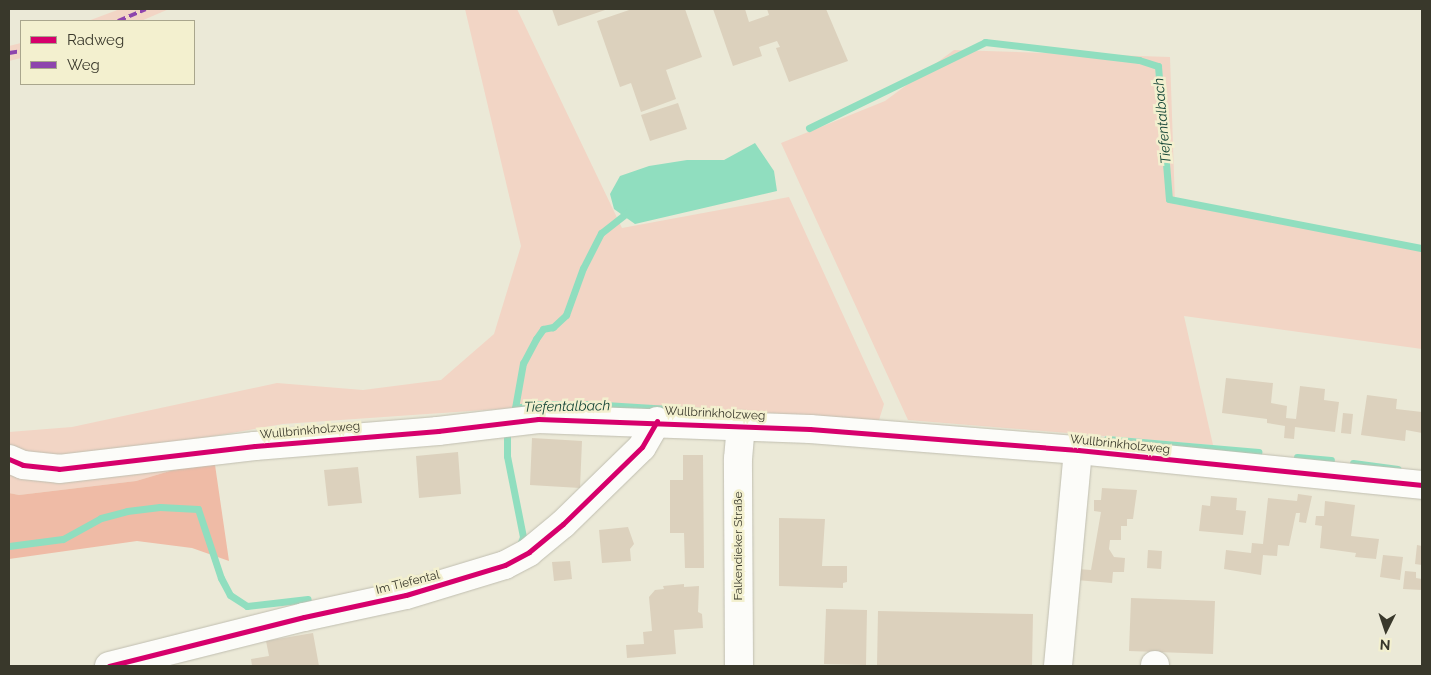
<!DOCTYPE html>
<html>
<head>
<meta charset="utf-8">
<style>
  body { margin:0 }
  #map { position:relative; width:1431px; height:675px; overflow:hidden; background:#ebe9d7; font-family:Raleway,sans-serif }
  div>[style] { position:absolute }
  .green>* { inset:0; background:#f2d5c5 }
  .forest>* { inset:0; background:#efbba6 }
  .water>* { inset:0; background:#90debf }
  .stream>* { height:7px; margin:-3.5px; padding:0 3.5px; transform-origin:3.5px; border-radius:3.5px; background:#90debf }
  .building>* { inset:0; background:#dcd1bd }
  .roads { filter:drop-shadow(0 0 1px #c0beb0) drop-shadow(0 0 1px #c0beb0) }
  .minor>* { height:28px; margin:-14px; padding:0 14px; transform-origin:14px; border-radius:14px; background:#fcfcf9 }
  .quiet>* { height:4px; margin-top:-2px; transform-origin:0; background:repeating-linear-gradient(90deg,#8e44ad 0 8px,transparent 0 12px) }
  .cycleway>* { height:5px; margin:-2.5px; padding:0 2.5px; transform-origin:2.5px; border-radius:2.5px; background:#d6006c }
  span { translate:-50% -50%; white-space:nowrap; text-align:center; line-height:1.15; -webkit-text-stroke:5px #f3f0cf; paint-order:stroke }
  .street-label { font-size:12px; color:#39382b }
  .water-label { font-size:14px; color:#164738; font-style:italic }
  .frame { position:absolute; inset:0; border:10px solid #39382b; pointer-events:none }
  .legend { position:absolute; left:20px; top:20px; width:175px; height:65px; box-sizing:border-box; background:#f3f0cf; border:1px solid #a9a68d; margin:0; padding:6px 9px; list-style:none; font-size:15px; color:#39382b }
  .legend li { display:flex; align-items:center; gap:10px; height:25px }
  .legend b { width:25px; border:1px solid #a9a68d }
  .north { position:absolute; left:1361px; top:605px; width:50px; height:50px; -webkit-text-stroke:4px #f3f0cf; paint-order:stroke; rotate:184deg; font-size:14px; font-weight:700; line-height:20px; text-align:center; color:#39382b }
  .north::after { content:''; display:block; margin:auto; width:18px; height:22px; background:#39382b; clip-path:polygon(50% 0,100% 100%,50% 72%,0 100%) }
</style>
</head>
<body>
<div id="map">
  <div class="green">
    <div style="clip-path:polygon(120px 9px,169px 9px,141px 21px,88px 21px)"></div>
    <div style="clip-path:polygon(465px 9px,517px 9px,622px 228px,789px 197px,884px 404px,879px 420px,598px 402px,283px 424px,58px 463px,9px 453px,9px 432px,72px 427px,277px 383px,363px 390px,441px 380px,494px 334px,521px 246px)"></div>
    <div style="clip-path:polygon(21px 43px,21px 58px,9px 61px,9px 46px)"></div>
    <div style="clip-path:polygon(954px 50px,1170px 57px,1175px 204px,1422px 250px,1422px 349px,1184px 316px,1213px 445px,908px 420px,781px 143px,885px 101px)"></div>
    <div style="clip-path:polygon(214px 458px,136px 481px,19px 495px,9px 493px,9px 469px)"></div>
  </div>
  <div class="forest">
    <div style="clip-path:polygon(214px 458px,229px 561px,192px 548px,137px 541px,9px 559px,9px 493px,19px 495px,136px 481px)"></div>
  </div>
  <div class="water">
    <div style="clip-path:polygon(755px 143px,774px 171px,777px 191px,635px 224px,614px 209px,610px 194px,620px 176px,649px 166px,687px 160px,724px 160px)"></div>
  </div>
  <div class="stream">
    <div style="left:809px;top:128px;width:196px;rotate:-26deg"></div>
    <div style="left:985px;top:42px;width:155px;rotate:6.7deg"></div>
    <div style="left:1139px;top:60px;width:20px;rotate:18deg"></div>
    <div style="left:1158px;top:66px;width:133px;rotate:85.3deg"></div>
    <div style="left:1169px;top:199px;width:258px;rotate:11deg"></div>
    <div style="left:628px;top:212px;width:34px;rotate:142deg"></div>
    <div style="left:601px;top:233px;width:39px;rotate:117deg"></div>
    <div style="left:583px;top:268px;width:50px;rotate:109.9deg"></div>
    <div style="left:566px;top:315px;width:18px;rotate:137deg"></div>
    <div style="left:553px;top:327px;width:10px;rotate:169deg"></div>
    <div style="left:543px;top:329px;width:12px;rotate:125deg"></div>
    <div style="left:536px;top:339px;width:27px;rotate:118deg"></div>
    <div style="left:523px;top:363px;width:46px;rotate:100.1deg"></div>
    <div style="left:515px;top:408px;width:22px;rotate:-10deg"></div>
    <div style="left:537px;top:404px;width:52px"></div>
    <div style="left:589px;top:404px;width:128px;rotate:3.6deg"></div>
    <div style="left:507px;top:436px;width:20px;rotate:90deg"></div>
    <div style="left:507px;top:456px;width:83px;rotate:78.8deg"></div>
    <div style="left:523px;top:537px;width:9px;rotate:111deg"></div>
    <div style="left:1107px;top:439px;width:152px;rotate:4.9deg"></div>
    <div style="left:1297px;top:457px;width:34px;rotate:5deg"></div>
    <div style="left:1353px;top:463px;width:45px;rotate:7.6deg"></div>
    <div style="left:9px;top:546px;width:54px;rotate:-7.4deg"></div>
    <div style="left:63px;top:539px;width:43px;rotate:-28.9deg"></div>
    <div style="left:101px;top:518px;width:27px;rotate:-15deg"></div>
    <div style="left:127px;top:511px;width:33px;rotate:-7deg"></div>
    <div style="left:160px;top:507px;width:38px;rotate:3deg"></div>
    <div style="left:198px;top:509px;width:73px;rotate:71.6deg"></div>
    <div style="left:221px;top:578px;width:19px;rotate:62deg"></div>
    <div style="left:230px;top:595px;width:20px;rotate:33deg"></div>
    <div style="left:247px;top:606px;width:61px;rotate:-6.5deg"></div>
  </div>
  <div class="building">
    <div style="clip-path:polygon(552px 9px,608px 9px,558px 26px)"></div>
    <div style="clip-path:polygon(632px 9px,685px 9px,702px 57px,666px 70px,676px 99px,641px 112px,631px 83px,620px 87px,597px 21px)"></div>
    <div style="clip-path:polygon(713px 9px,745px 9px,749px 22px,769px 15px,767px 9px,826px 9px,848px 61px,789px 82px,776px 48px,780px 47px,777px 41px,759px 47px,762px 56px,733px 66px)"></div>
    <div style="clip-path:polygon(678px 103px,687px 129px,650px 141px,641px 115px)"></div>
    <div style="clip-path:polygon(1226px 378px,1273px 383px,1271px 403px,1287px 406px,1286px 418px,1296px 419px,1300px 386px,1325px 389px,1324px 400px,1339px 402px,1335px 432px,1295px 427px,1294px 439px,1284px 438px,1285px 426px,1267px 423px,1267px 419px,1222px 413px)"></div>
    <div style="clip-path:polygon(1367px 395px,1397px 399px,1396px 409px,1422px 412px,1422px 433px,1406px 430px,1405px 441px,1361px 435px)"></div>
    <div style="clip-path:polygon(1343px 413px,1353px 414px,1351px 434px,1341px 433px)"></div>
    <div style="clip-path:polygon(532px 438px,582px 441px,580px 488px,530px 485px)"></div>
    <div style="clip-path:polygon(458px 452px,461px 494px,419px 498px,416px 456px)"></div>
    <div style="clip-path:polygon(683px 455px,703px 455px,704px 568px,685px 568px,684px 533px,670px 533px,670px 480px,683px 480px)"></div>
    <div style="clip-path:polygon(358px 467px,362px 503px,328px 506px,324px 470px)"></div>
    <div style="clip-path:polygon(1102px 488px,1137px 490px,1133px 519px,1127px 519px,1127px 526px,1121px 526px,1121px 540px,1110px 540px,1109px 549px,1114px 557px,1125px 558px,1124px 572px,1113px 572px,1112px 583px,1076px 580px,1077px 569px,1091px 570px,1101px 512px,1094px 511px,1094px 500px,1101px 500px)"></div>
    <div style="clip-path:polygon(1298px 494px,1312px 496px,1306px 523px,1299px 522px,1300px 513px,1296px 513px,1289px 546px,1278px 545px,1277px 556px,1263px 555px,1261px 575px,1224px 569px,1226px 550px,1251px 553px,1252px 543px,1263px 544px,1268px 498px,1297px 501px)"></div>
    <div style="clip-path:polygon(1211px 496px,1237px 498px,1236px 510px,1246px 511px,1243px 535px,1199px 531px,1202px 505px,1210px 506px)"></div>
    <div style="clip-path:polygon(1325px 501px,1355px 505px,1351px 536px,1379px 539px,1376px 559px,1355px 557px,1356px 553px,1320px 548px,1322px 526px,1315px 525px,1316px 516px,1324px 516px)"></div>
    <div style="clip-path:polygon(779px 518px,825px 519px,822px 566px,847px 566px,847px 582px,843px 583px,843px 588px,779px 586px)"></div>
    <div style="clip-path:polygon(628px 527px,634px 544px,630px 549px,631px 561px,602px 563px,599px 530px)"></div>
    <div style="clip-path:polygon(1417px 545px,1422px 546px,1422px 565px,1415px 564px)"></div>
    <div style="clip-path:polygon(1148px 550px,1162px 551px,1161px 569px,1147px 568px)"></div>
    <div style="clip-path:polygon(1383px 555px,1403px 557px,1400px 580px,1380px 577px)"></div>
    <div style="clip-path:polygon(570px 561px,572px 579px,554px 581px,552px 562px)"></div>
    <div style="clip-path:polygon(1405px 571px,1416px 572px,1416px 578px,1422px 579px,1422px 590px,1403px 589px)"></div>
    <div style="clip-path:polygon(684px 584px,684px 587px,699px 586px,698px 612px,702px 614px,703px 628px,674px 630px,676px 654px,627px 658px,626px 645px,644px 644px,643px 632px,652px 631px,649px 597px,655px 590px,664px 589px,663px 586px)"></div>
    <div style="clip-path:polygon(1131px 598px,1215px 601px,1213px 654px,1129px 651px)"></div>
    <div style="clip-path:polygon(826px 609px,867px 610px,866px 665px,824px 664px)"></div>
    <div style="clip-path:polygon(878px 611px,1033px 614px,1032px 666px,877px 666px)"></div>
    <div style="clip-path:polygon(313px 633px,319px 666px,252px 666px,251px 659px,269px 656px,266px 641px)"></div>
  </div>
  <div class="roads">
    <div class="minor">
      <div style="left:9px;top:459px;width:15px;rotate:23deg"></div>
      <div style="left:23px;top:465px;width:36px;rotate:6deg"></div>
      <div style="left:59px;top:469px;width:197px;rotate:-6.7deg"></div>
      <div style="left:255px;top:446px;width:184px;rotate:-4.7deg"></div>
      <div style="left:438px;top:431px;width:101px;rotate:-6.8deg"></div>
      <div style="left:538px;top:419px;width:272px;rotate:2.1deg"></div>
      <div style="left:810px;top:429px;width:269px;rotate:4.5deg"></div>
      <div style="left:1078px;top:450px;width:346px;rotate:5.8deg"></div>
      <div style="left:109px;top:666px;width:201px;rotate:-14.1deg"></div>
      <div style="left:304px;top:617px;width:104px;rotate:-12.2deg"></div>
      <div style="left:406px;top:595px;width:103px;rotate:-16.9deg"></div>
      <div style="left:505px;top:565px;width:27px;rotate:-28deg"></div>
      <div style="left:529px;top:552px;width:44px;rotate:-39.5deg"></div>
      <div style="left:563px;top:524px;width:110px;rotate:-44.3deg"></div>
      <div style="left:642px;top:447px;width:30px;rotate:-60deg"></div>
      <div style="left:739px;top:666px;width:207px;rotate:-90.3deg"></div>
      <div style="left:738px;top:459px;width:34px;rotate:-85deg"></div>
      <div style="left:1058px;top:666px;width:217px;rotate:-84.7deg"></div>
      <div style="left:1155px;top:666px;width:1px;rotate:-90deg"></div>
    </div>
  </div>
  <div class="quiet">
    <div style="left:118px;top:21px;width:30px;rotate:-23deg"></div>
    <div style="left:9px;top:53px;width:12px;rotate:-9deg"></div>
  </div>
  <div class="cycleway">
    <div style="left:9px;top:459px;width:15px;rotate:23deg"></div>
    <div style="left:23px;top:465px;width:36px;rotate:6deg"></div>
    <div style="left:59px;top:469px;width:197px;rotate:-6.7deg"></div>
    <div style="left:255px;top:446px;width:184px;rotate:-4.7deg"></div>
    <div style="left:438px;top:431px;width:101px;rotate:-6.8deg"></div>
    <div style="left:538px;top:419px;width:272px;rotate:2.1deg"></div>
    <div style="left:810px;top:429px;width:269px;rotate:4.5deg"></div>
    <div style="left:1078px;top:450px;width:346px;rotate:5.8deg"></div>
    <div style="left:109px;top:666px;width:201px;rotate:-14.1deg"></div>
    <div style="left:304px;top:617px;width:104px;rotate:-12.2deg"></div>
    <div style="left:406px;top:595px;width:103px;rotate:-16.9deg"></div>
    <div style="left:505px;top:565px;width:27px;rotate:-28deg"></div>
    <div style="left:529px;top:552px;width:44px;rotate:-39.5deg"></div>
    <div style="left:563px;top:524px;width:110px;rotate:-44.3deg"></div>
    <div style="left:642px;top:447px;width:30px;rotate:-60deg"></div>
  </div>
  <div class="street-label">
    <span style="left:715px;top:414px;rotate:3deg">Wullbrinkholzweg</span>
    <span style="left:310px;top:431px;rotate:-5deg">Wullbrinkholzweg</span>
    <span style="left:1120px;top:445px;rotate:6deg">Wullbrinkholzweg</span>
    <span style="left:739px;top:546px;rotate:-90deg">Falkendieker Straße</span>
    <span style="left:408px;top:583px;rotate:-14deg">Im Tiefental</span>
  </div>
  <div class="water-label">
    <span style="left:1162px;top:121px;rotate:-95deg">Tiefentalbach</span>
    <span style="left:567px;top:406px;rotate:-1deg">Tiefentalbach</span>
  </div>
  <div class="frame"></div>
  <ul class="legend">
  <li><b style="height:6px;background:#d6006c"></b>Radweg</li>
  <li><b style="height:6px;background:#8e44ad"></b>Weg</li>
  </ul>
  <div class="north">N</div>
</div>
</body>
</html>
